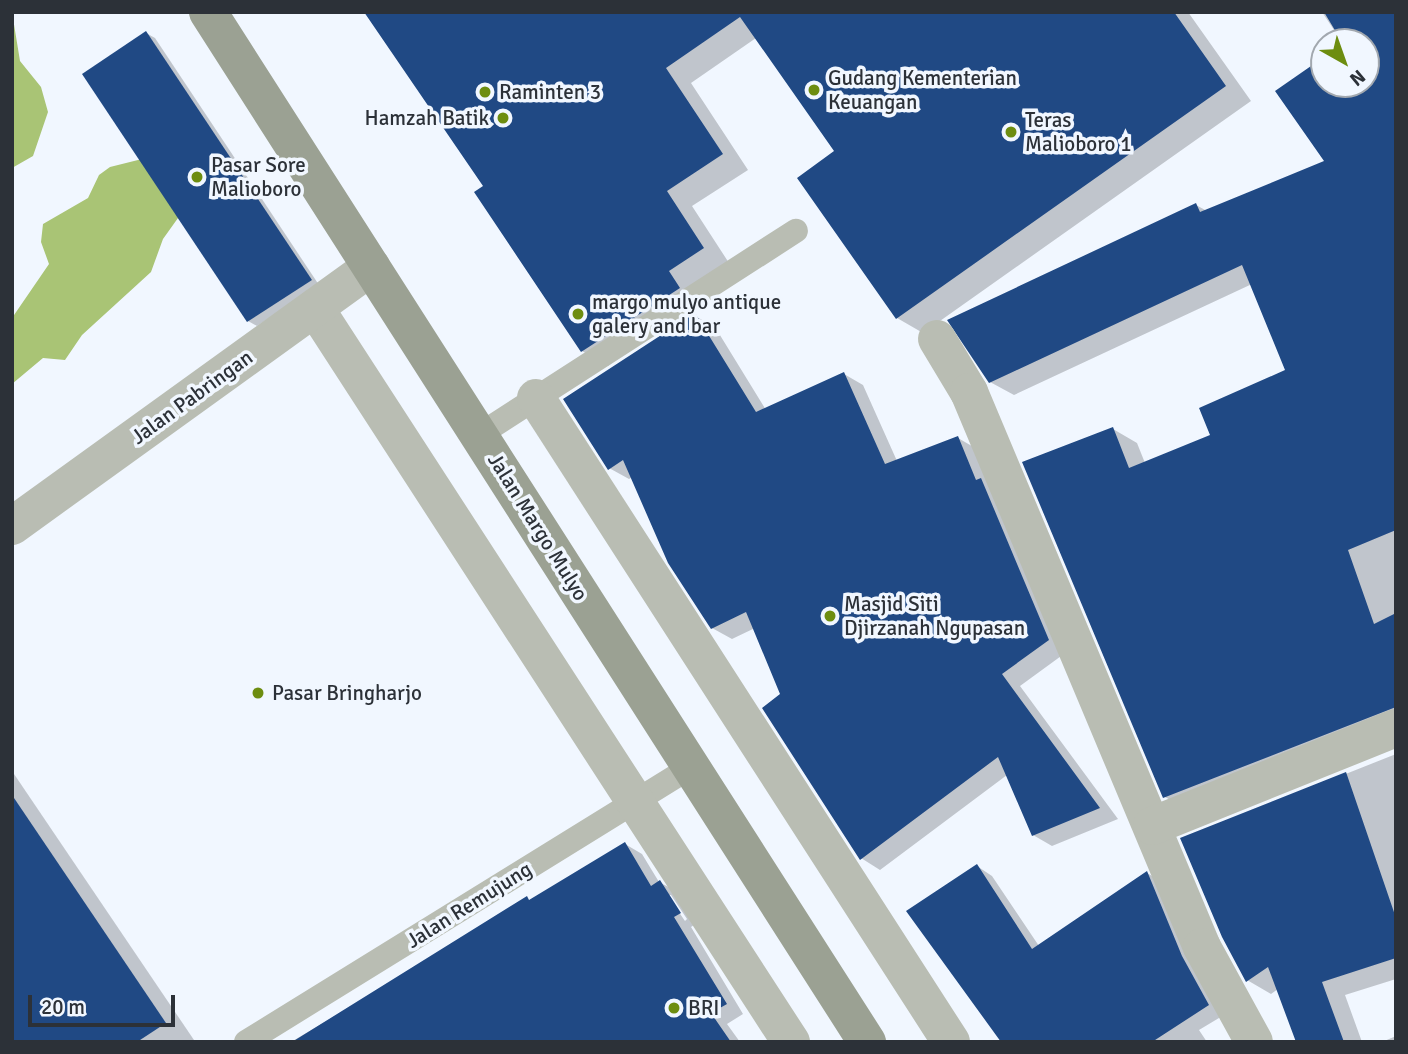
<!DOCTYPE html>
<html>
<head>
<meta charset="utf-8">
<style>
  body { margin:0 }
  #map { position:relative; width:1408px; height:1054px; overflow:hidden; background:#f1f7ff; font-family:Signika,sans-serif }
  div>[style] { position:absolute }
  .forest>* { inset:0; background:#a9c475 }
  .shadow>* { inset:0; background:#0003 }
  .building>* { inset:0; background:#204984 }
  .lane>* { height:24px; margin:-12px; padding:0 12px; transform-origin:12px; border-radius:12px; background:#b9bdb3 }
  .street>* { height:38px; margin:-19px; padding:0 19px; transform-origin:19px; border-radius:19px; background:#b9bdb3 }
  .secondary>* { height:38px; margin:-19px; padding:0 19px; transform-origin:19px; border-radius:19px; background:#9ba193 }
  .dots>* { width:19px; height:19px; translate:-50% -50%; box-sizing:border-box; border:4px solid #f1f7ff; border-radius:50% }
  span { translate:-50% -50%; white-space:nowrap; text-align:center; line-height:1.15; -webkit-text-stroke:7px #f1f7ff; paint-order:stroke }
  .poi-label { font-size:21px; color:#2c3138 }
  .left { translate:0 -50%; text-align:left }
  .right { translate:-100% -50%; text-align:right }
  .street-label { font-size:21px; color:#2c3138 }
  .frame { position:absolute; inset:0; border:14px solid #2c3138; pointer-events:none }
  .north { position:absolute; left:1310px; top:28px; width:70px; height:70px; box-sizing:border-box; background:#f1f7ff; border:2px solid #a2a8af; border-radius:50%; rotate:140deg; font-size:19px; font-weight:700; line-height:28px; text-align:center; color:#2c3138 }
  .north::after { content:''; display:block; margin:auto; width:24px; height:32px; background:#6d8d10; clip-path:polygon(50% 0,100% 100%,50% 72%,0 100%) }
  .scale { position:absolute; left:28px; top:995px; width:147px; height:32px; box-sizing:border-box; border:4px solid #2c3138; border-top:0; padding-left:9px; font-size:21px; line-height:24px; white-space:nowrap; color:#2c3138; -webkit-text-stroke:5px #f1f7ff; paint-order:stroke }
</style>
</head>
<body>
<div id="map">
  <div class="forest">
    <div style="clip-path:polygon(12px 12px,20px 61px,41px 87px,48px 112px,33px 156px,12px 168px)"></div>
    <div style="clip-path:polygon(146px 158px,183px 211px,163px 239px,151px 272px,82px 335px,65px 360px,43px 358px,12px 384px,12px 318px,49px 264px,41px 242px,43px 224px,88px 198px,99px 175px,110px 167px)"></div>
  </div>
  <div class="shadow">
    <div style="clip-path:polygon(366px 12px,1188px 12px,1251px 101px,923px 333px,897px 318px,837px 152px,756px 38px,691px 83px,748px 170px,692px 206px,729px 263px,608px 366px,582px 351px,486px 187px)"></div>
    <div style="clip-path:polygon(1322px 12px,1396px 12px,1396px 727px,1188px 810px,1165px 797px,1113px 429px,1137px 443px,1145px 463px,1212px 436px,1287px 371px,1252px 284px,1014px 395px,990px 382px,1196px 205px,1207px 211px,1326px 162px,1278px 91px,1324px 59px,1324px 84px,1366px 84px,1366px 42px,1342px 42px)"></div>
    <div style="clip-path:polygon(146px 33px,155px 38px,319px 285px,257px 326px,248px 321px)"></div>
    <div style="clip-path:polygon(695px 316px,715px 327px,766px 410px,844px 374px,863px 385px,897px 461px,958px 438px,977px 449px,1068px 651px,1020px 686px,1118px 819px,1052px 846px,1033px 835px,1007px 775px,880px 870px,861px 858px,755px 628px,732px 639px,712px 628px,633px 477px,629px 479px,609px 468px)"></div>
    <div style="clip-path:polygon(1396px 754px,1396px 979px,1345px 995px,1362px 1042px,1298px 1042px,1278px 989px,1271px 994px,1247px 980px,1182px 839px)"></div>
    <div style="clip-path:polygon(12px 771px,194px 1040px,192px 1042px,12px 1042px)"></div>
    <div style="clip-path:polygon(evenodd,625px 844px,642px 854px,659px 882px,678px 892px,697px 923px,691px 927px,743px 1014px,727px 1024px,740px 1042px,291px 1042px,625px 844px,667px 895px,671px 895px,687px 919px,685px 921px,667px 895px)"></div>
    <div style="clip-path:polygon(977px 866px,992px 876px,1039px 946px,1147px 873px,1162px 882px,1224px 1015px,1199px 1030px,1207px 1042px,1003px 1042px)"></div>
    <div style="clip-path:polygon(1396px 1036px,1396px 1042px,1382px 1042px)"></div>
  </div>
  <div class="building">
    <div style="clip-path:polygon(364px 12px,1174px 12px,1226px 86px,896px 319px,797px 178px,834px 151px,740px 17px,666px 68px,723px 154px,667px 191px,704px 248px,669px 271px,680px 288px,581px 352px,474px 192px,483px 186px)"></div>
    <div style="clip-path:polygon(1324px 12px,1396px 12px,1396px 530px,1348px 550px,1374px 624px,1396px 613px,1396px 707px,1163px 798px,1022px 462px,1113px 427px,1129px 468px,1210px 435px,1199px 408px,1285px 370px,1242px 265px,989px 383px,947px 320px,1196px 203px,1200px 212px,1324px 161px,1275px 91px,1324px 57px,1324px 84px,1366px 84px,1366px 42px,1342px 42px)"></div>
    <div style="clip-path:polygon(146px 31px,312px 280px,247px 322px,82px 74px)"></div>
    <div style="clip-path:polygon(695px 313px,756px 412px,844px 372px,885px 464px,958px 436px,976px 480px,981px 478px,1049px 640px,1002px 674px,1100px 808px,1032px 836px,998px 757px,860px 860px,762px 708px,780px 694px,746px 612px,711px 629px,668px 563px,623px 460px,608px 470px,563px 399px)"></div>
    <div style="clip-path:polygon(1346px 772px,1396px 918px,1396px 958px,1322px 982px,1344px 1042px,1296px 1042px,1268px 967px,1246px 982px,1222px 937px,1180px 838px)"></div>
    <div style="clip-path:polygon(12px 795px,166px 1023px,137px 1042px,12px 1042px)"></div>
    <div style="clip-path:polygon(625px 842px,651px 886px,660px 880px,681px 913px,674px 917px,727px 1004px,711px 1013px,731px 1042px,292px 1042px,527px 896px,529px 900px)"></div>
    <div style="clip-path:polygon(977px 864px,1032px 949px,1147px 871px,1182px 956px,1209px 1005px,1152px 1042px,1001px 1042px,906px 911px)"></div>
  </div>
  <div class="lane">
    <div style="left:479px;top:435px;width:377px;rotate:-32.8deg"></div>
    <div style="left:246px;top:1042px;width:523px;rotate:-31.72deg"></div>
  </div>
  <div class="street">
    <div style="left:315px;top:308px;width:875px;rotate:57.04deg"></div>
    <div style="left:937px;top:339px;width:62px;rotate:58.9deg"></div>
    <div style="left:969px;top:392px;width:602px;rotate:67.23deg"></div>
    <div style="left:1202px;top:947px;width:108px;rotate:61.3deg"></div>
    <div style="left:536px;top:398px;width:766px;rotate:57.2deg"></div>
    <div style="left:12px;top:526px;width:443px;rotate:-35.8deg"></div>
    <div style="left:1152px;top:826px;width:263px;rotate:-21.9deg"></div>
  </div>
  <div class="secondary">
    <div style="left:208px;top:12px;width:1223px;rotate:57.39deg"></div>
  </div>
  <div class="dots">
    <div style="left:814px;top:90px;background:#6d8d10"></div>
    <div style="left:485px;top:92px;background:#6d8d10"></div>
    <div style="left:503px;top:118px;background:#6d8d10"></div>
    <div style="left:1011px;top:132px;background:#6d8d10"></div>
    <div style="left:197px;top:177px;background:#6d8d10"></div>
    <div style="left:578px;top:314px;background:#6d8d10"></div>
    <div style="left:830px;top:616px;background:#6d8d10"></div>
    <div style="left:258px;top:693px;background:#6d8d10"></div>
    <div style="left:674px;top:1008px;background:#6d8d10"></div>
  </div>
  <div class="poi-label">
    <span class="left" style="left:828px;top:90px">Gudang Kementerian<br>Keuangan</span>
    <span class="left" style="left:499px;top:92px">Raminten 3</span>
    <span class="right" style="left:489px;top:118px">Hamzah Batik</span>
    <span class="left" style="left:1025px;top:132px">Teras<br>Malioboro 1</span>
    <span class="left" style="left:211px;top:177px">Pasar Sore<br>Malioboro</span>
    <span class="left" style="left:592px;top:314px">margo mulyo antique<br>galery and bar</span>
    <span class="left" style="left:844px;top:616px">Masjid Siti<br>Djirzanah Ngupasan</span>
    <span class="left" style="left:272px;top:693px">Pasar Bringharjo</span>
    <span class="left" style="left:688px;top:1008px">BRI</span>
  </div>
  <div class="street-label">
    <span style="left:192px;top:397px;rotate:-36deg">Jalan Pabringan</span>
    <span style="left:538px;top:527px;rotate:58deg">Jalan Margo Mulyo</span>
    <span style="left:469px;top:905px;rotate:-32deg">Jalan Remujung</span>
  </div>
  <div class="frame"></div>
  <div class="north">N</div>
  <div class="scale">20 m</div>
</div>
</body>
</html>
